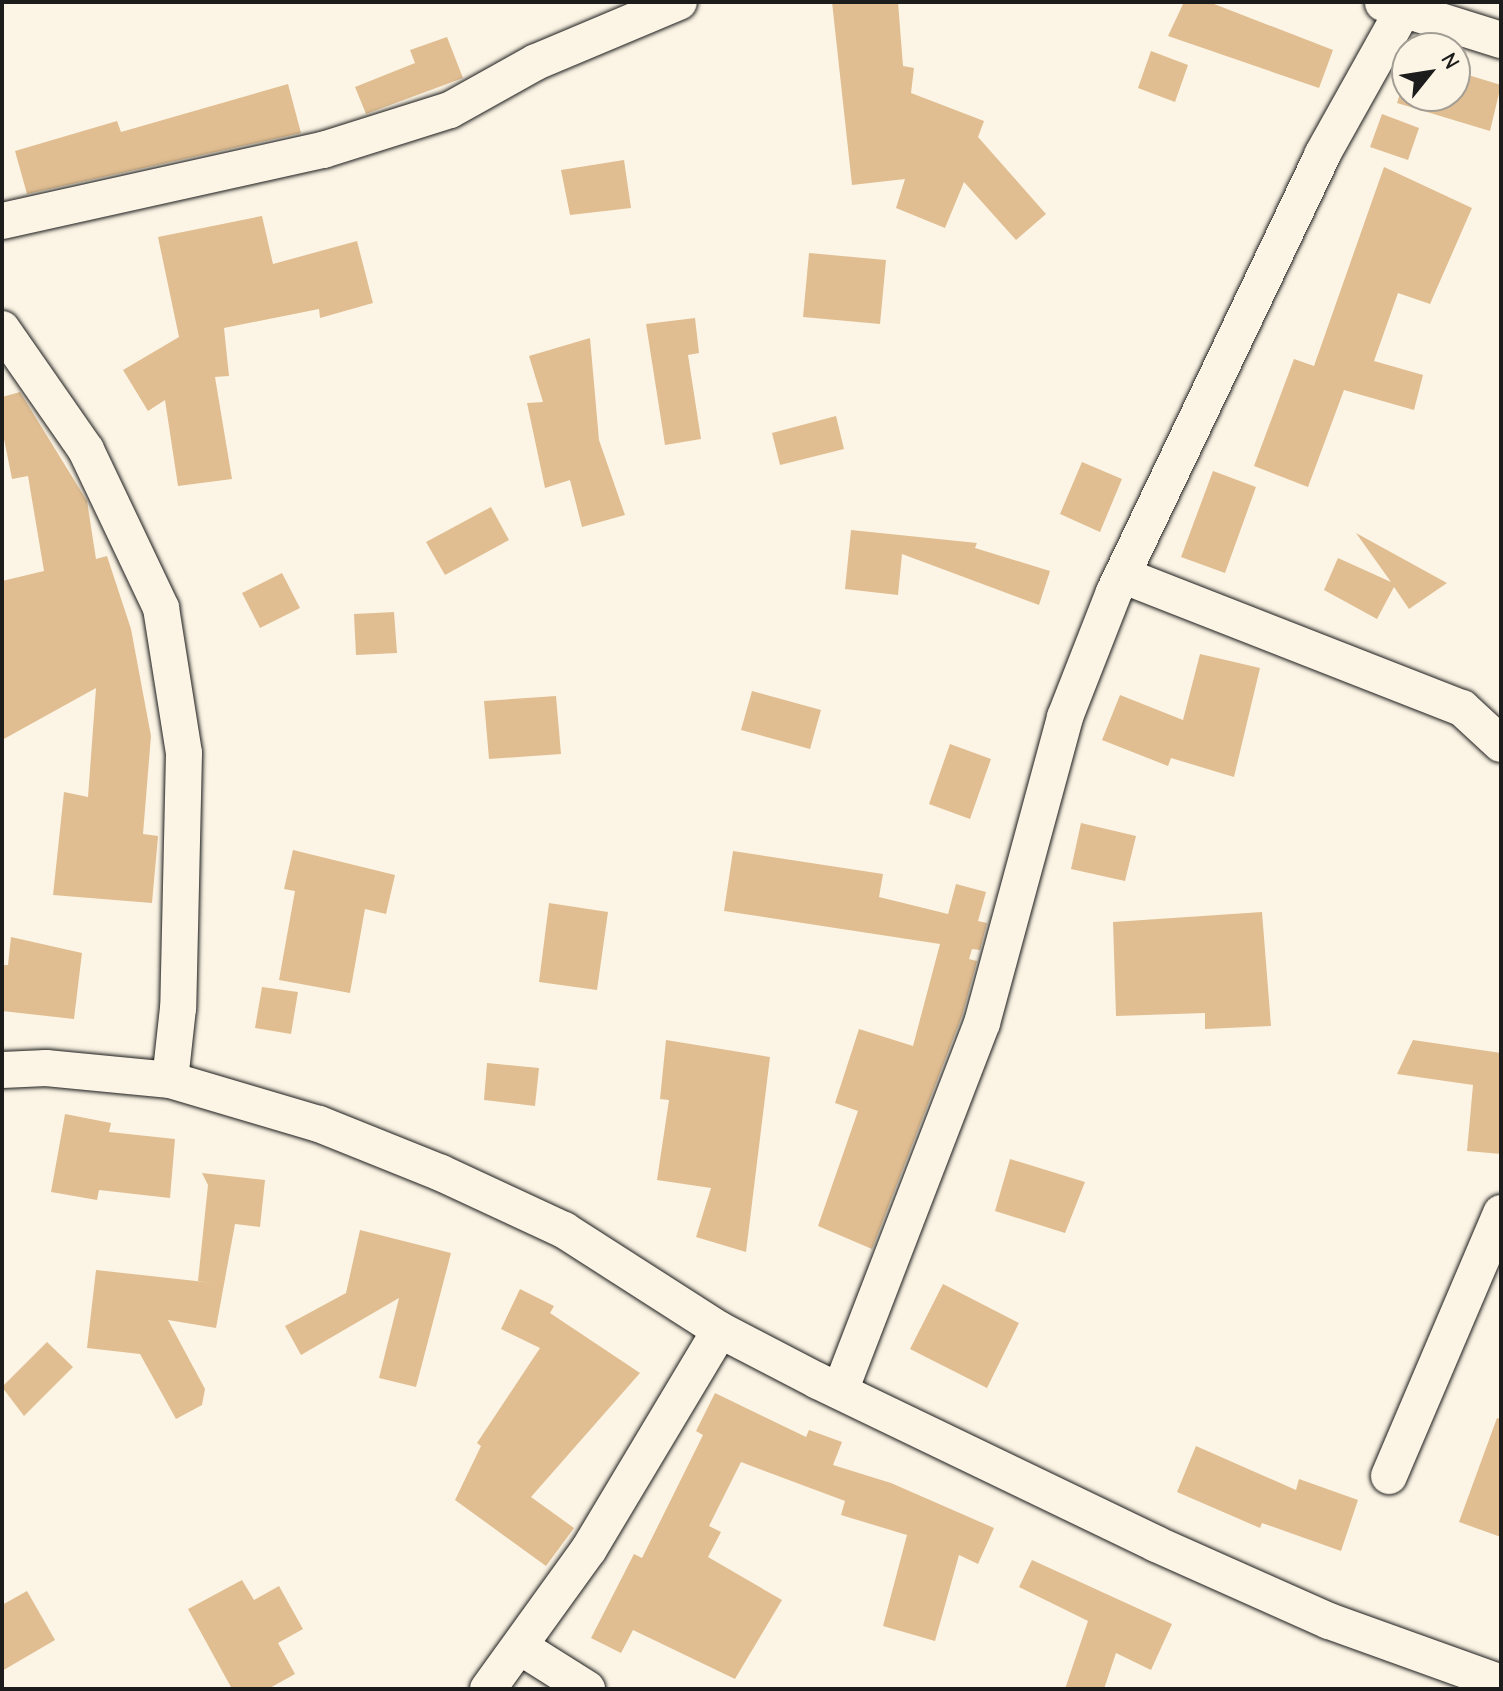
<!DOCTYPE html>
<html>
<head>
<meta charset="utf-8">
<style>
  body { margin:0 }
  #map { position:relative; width:1503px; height:1691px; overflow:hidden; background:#fcf5e5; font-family:"Comic Neue",sans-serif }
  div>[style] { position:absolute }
  .building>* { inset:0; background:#e1be92 }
  .roads { filter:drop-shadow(0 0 2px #1c1c1c) drop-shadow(0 0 2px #1c1c1c) }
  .street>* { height:36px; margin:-18px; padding:0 18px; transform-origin:18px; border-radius:18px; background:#fcf5e5 }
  span { translate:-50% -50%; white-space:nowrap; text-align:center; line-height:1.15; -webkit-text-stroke:8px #fcf5e5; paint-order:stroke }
  .frame { position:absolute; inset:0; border:4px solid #1c1c1c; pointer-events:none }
  .north { position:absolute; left:1391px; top:32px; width:80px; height:80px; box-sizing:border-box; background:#fcf5e5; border:2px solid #a29e95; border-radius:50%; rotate:60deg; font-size:22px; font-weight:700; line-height:32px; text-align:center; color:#1c1c1c }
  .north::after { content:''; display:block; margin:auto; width:28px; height:36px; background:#1c1c1c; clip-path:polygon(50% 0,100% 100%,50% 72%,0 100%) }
</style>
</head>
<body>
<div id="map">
  <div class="building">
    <div style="clip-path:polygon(832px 2px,898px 2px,903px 66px,914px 68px,911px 93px,984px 121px,978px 137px,1046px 214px,1016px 240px,964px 182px,945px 228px,896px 208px,905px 179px,852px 185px)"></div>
    <div style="clip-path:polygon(1184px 2px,1209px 2px,1333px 50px,1319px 88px,1168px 36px)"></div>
    <div style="clip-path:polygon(447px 37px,463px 78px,366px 114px,355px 87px,415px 63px,410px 50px)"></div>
    <div style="clip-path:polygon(1151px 51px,1188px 65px,1175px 102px,1138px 88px)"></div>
    <div style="clip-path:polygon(1407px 71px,1407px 96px,1455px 96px,1455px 71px,1501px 85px,1490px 131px,1397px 103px)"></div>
    <div style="clip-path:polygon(288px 84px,301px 133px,27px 194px,15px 151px,117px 121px,121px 132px)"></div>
    <div style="clip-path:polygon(1382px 114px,1419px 128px,1408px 160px,1370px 147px)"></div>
    <div style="clip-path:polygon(624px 160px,631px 208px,570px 215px,561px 170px)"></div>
    <div style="clip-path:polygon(1384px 167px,1472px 208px,1430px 304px,1398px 293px,1374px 361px,1423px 375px,1414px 410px,1344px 390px,1308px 487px,1254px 466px,1294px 359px,1314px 366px)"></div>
    <div style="clip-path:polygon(262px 216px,273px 264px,357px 241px,373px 303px,320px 318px,319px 309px,224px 328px,229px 376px,215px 377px,232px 479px,178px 486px,165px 400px,148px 411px,123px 370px,179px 337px,158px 237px)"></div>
    <div style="clip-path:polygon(809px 253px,886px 260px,880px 324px,803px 317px)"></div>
    <div style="clip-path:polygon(695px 318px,699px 353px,688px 355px,701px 439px,665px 445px,646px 324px)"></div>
    <div style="clip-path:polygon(590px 338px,599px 440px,625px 515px,582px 527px,570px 480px,545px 488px,527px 403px,543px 402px,529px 356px)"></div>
    <div style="clip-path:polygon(20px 392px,87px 501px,96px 559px,107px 556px,131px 629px,151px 736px,143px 834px,158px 836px,152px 903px,53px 895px,64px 792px,88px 797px,96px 688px,2px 740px,2px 581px,44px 571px,28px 476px,12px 479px,2px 429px,2px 397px)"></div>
    <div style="clip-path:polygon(836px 416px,844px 449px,780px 465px,772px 433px)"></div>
    <div style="clip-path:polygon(1082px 462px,1122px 479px,1100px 532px,1060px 514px)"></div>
    <div style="clip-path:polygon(1213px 471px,1256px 487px,1225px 573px,1181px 557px)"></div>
    <div style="clip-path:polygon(491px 507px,509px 540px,445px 575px,426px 542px)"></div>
    <div style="clip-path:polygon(851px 530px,977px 543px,975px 548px,1050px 571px,1039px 605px,902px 554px,898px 595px,845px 589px)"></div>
    <div style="clip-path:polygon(1356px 533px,1447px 583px,1409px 609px,1394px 587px,1377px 619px,1324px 590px,1338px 558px,1391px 582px)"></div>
    <div style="clip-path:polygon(282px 573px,300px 608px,260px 628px,242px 593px)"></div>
    <div style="clip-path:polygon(394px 612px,397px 653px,356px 655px,354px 614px)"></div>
    <div style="clip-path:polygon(1200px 654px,1260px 668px,1234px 777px,1171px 758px,1168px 766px,1102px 740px,1120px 695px,1183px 720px)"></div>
    <div style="clip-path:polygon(752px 691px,821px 710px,810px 749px,741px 730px)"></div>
    <div style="clip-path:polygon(556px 696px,561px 754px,489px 759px,484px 701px)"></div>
    <div style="clip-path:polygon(950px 744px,991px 759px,970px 819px,929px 804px)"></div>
    <div style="clip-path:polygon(1081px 823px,1136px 836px,1125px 881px,1071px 869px)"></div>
    <div style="clip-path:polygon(293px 850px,395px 875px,386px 914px,365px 909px,350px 993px,279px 980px,295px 891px,284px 889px)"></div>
    <div style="clip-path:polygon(733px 851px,883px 874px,879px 897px,948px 914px,956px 884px,986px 892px,978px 921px,987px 923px,980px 950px,972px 949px,969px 959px,977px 961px,962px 1016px,872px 1249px,818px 1226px,858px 1111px,835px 1103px,859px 1029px,913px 1046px,940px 944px,724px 911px)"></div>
    <div style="clip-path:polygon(549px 903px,608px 912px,597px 990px,539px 982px)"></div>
    <div style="clip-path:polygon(1262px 912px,1271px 1026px,1205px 1029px,1205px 1013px,1116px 1016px,1113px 922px)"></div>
    <div style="clip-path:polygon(11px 937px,82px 953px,74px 1019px,2px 1011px,2px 965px,8px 965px)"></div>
    <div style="clip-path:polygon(262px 987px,298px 992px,291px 1034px,255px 1028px)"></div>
    <div style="clip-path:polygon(666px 1040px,770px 1057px,746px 1252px,696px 1237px,711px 1188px,657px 1180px,669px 1100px,660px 1099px)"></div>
    <div style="clip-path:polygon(1413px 1040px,1501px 1053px,1501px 1154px,1467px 1151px,1473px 1085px,1397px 1074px)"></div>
    <div style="clip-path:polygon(487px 1063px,539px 1068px,535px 1106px,484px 1100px)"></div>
    <div style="clip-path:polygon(65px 1114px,111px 1123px,109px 1132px,175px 1139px,170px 1198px,99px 1190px,97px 1200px,51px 1192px)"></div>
    <div style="clip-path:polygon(1010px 1159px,1085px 1182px,1065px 1233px,995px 1211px)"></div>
    <div style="clip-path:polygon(202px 1173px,265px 1180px,260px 1227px,235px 1224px,216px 1328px,168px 1320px,205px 1389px,202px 1405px,176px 1419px,140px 1354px,87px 1348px,96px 1270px,214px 1283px,198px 1281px,208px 1185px)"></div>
    <div style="clip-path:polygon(360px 1230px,451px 1253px,416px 1387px,379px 1378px,399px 1298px,301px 1355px,285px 1326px,346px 1293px)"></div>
    <div style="clip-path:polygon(943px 1284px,1019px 1323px,987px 1388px,910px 1349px)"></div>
    <div style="clip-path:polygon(520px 1289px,554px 1306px,550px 1313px,640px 1373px,531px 1497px,574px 1528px,546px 1566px,455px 1500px,481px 1446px,477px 1443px,540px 1348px,501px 1329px)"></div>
    <div style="clip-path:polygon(47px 1342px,73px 1367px,24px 1416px,2px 1387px)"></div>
    <div style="clip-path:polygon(715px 1393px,806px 1437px,809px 1430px,842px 1442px,833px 1465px,891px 1483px,994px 1528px,978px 1564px,959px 1555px,935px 1641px,883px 1626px,907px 1535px,841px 1515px,845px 1501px,741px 1462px,709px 1526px,721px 1532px,708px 1557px,782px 1600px,735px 1679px,633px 1630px,621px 1653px,591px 1638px,634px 1554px,642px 1558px,703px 1435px,696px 1431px)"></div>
    <div style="clip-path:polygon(1497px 1418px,1501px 1419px,1501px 1537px,1459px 1522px)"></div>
    <div style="clip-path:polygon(1196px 1446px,1296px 1490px,1299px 1479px,1358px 1500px,1341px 1551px,1262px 1523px,1260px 1528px,1177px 1492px)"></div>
    <div style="clip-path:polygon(1032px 1560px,1172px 1624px,1151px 1670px,1116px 1653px,1104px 1689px,1065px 1689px,1088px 1621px,1019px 1587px)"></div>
    <div style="clip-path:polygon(242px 1580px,254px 1600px,279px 1586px,303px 1629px,278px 1643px,295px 1674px,268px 1689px,232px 1689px,188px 1609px)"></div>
    <div style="clip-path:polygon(27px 1591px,55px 1640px,2px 1671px,2px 1605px)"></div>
  </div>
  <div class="roads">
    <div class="street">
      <div style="left:1383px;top:3px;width:124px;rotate:17.4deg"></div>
      <div style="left:2px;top:221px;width:329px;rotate:-12.5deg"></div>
      <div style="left:323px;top:150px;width:133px;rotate:-17.5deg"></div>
      <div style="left:450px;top:110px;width:98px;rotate:-29.2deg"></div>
      <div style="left:536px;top:62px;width:155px;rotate:-22.8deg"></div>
      <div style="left:2px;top:329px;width:147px;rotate:55.2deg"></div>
      <div style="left:86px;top:450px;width:175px;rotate:64.6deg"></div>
      <div style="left:161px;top:608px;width:147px;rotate:81deg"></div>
      <div style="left:184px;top:753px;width:255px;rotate:91.3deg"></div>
      <div style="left:178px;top:1008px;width:72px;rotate:96.3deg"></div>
      <div style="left:1122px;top:575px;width:365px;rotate:21.4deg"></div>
      <div style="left:1462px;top:708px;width:53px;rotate:42.7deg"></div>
      <div style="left:2px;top:1070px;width:44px;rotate:-2.6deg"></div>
      <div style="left:46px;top:1068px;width:125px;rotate:5.5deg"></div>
      <div style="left:170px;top:1080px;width:155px;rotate:16.5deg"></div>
      <div style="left:319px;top:1124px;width:131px;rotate:21.9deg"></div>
      <div style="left:441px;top:1173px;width:136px;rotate:24.9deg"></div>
      <div style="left:564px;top:1230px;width:185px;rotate:32.7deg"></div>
      <div style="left:720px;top:1330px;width:110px;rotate:27.5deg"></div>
      <div style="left:818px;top:1381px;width:375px;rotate:25.7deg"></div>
      <div style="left:1156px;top:1544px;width:189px;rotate:24deg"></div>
      <div style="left:1329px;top:1621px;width:183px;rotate:19.8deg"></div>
      <div style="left:840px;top:1391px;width:394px;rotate:-68.9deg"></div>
      <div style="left:982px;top:1023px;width:317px;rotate:-74.8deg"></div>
      <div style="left:1065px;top:717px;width:134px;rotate:-68.6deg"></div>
      <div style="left:1114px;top:592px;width:484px;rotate:-64.5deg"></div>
      <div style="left:1322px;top:155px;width:166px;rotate:-60.8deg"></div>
      <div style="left:1389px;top:1476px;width:286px;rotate:-66.9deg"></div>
      <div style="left:522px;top:1648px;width:77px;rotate:32.2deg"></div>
      <div style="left:488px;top:1689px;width:173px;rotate:-54.2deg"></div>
      <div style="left:589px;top:1549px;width:255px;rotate:-59.1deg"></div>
    </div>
  </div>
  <div class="frame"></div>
  <div class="north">N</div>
</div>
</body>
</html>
